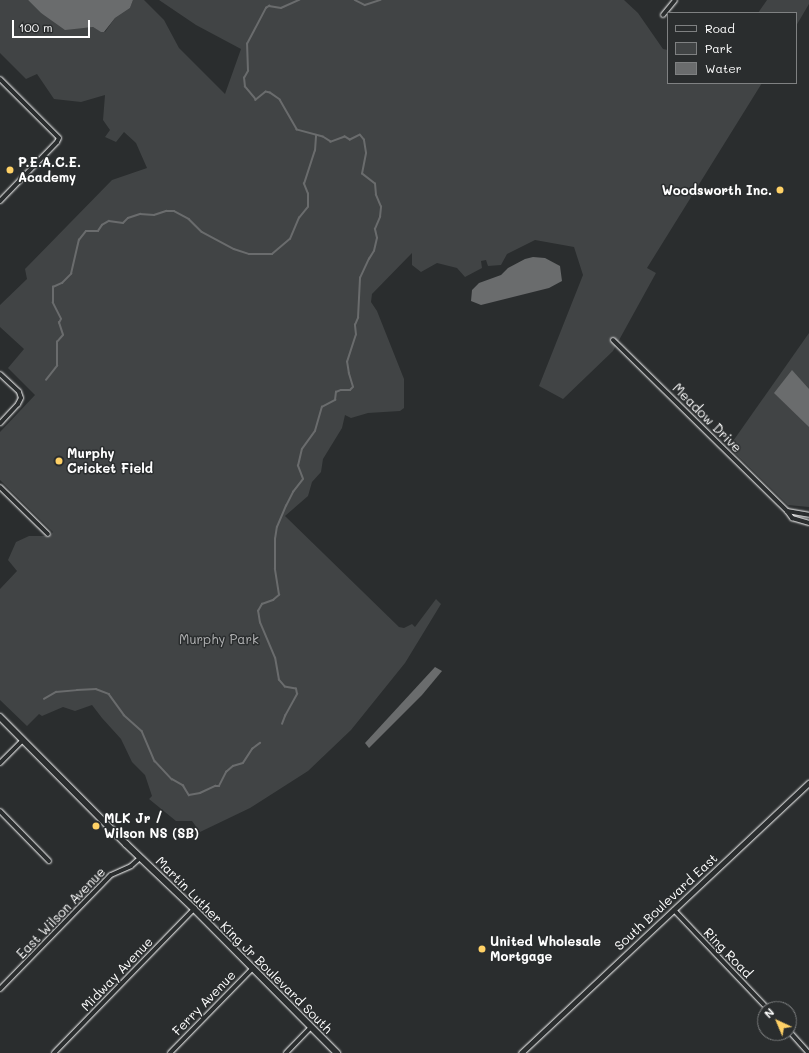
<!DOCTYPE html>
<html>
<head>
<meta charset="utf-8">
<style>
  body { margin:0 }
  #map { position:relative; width:809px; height:1053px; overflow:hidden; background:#2a2d2e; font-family:Mali,sans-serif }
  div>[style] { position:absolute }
  .green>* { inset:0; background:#414445 }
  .water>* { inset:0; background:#6a6c6d }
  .stream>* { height:1.5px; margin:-0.75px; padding:0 0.75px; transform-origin:0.75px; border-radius:0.75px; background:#6a6c6d }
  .roads { filter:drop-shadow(0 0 1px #fff) drop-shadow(0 0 1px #fff) }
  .minor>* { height:4px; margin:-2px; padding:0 2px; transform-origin:2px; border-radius:2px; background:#2a2d2e }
  .tertiary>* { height:5px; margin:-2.5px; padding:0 2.5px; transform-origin:2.5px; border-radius:2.5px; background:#2a2d2e }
  .secondary>* { height:6px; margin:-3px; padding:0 3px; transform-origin:3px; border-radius:3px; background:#2a2d2e }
  .dots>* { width:11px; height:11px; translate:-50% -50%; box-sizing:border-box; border:2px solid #2a2d2e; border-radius:50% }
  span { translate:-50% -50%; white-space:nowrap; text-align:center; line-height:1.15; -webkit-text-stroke:3px #2a2d2e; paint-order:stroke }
  .poi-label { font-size:13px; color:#fff; font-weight:700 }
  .left { translate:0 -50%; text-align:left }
  .right { translate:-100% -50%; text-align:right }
  .street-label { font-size:13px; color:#fff }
  .park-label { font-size:13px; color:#b3b4b5 }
  .legend { position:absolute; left:667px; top:12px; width:130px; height:72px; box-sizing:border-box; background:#2a2d2e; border:1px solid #7f8182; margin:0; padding:5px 7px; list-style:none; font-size:12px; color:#fff }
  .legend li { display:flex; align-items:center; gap:8px; height:20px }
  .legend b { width:20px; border:1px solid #7f8182 }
  .north { position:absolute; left:757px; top:1001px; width:40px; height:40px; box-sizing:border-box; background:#2a2d2e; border:1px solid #7f8182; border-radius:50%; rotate:316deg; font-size:11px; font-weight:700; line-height:16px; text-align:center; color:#fff }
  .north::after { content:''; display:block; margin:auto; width:14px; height:18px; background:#ffd166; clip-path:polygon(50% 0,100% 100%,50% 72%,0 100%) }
  .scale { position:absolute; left:12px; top:20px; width:78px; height:18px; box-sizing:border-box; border:2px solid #fff; border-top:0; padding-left:5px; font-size:12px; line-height:14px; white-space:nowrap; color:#fff; -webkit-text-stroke:3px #2a2d2e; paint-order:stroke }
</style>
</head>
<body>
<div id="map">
  <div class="green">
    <div style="clip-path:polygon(0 0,28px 0,41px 13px,80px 28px,93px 27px,102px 32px,105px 32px,115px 18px,130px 8px,133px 0,144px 0,164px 20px,179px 48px,225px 94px,241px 49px,196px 25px,159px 0,624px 0,638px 13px,663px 49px,668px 50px,668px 83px,762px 83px,647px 268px,656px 273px,613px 351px,563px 399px,539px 386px,583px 275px,574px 247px,535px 240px,507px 254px,501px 265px,488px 266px,486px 260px,481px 261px,482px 268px,465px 277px,457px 268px,437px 263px,421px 272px,412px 265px,412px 253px,372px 294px,371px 302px,377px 311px,404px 379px,404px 408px,400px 411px,368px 413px,351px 418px,345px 415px,342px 428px,323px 459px,321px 472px,312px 482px,308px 496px,285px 516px,399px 627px,404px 628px,412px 624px,415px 627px,436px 599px,441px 604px,405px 663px,351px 730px,308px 771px,250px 808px,200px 832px,192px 821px,176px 821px,149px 799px,152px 796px,145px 775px,132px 762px,121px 739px,102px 718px,92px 705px,75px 711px,63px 707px,42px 716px,39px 714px,27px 726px,0 700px,0 589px,17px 571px,8px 560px,16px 542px,29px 536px,49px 536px,53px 532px,0 480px,0 432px,35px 395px,8px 368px,24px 349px,0 327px,0 305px,27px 279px,25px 269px,112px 180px,147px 168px,136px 143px,124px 132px,116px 142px,105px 137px,110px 130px,103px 120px,105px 95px,81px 102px,54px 99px,37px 74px,26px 79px,0 53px)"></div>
    <div style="clip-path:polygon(767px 0,809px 0,809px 4px,796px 26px,796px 13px,758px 13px)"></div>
    <div style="clip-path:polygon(809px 333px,809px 507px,788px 505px,735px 453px,731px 444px)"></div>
  </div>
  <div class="water">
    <div style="clip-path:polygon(28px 0,133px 0,130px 8px,115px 18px,104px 32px,101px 32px,93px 27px,65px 30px,41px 13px)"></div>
    <div style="clip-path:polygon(533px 257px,545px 258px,560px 266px,562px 281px,549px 288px,481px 305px,471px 301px,472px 290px,479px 283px,501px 275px,508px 268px,525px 259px)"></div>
    <div style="clip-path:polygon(792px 370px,809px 389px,809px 427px,774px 393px)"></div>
    <div style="clip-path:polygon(435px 667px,442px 671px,422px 695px,369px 748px,365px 743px)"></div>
  </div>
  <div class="stream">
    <div style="left:355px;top:0;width:11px;rotate:27deg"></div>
    <div style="left:365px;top:5px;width:16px;rotate:-18deg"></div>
    <div style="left:46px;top:380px;width:18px;rotate:-52deg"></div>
    <div style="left:57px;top:366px;width:24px;rotate:-90deg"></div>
    <div style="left:57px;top:342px;width:9px;rotate:-49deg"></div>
    <div style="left:63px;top:335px;width:13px;rotate:-108deg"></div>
    <div style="left:59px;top:323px;width:4px;rotate:-63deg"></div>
    <div style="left:61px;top:319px;width:18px;rotate:-117deg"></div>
    <div style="left:53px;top:303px;width:16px;rotate:-90deg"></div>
    <div style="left:53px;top:287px;width:10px;rotate:-24deg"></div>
    <div style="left:62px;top:283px;width:13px;rotate:-45deg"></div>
    <div style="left:71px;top:274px;width:35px;rotate:-77deg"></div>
    <div style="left:79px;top:240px;width:11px;rotate:-52deg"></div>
    <div style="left:86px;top:231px;width:12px"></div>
    <div style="left:98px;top:231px;width:7px;rotate:-56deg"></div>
    <div style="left:102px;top:225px;width:8px;rotate:-30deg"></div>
    <div style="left:109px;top:221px;width:14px;rotate:8deg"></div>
    <div style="left:123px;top:223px;width:7px;rotate:-45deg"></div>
    <div style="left:128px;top:218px;width:13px;rotate:-18deg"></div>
    <div style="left:140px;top:214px;width:14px;rotate:4deg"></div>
    <div style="left:154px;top:215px;width:13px;rotate:-18deg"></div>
    <div style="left:166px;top:211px;width:8px"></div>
    <div style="left:174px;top:211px;width:17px;rotate:28deg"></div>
    <div style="left:189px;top:219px;width:18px;rotate:45deg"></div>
    <div style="left:202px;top:232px;width:36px;rotate:28deg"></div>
    <div style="left:234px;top:249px;width:16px;rotate:18deg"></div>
    <div style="left:249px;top:254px;width:23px"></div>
    <div style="left:272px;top:254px;width:23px;rotate:-40deg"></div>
    <div style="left:290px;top:239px;width:23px;rotate:-67deg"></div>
    <div style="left:299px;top:218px;width:14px;rotate:-51deg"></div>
    <div style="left:308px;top:207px;width:13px;rotate:-90deg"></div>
    <div style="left:308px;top:194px;width:11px;rotate:-112deg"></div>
    <div style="left:304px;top:184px;width:35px;rotate:-72deg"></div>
    <div style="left:315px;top:151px;width:15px;rotate:-86deg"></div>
    <div style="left:44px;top:699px;width:14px;rotate:-30deg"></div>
    <div style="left:56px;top:692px;width:21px;rotate:-5deg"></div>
    <div style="left:77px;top:690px;width:19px;rotate:-3deg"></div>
    <div style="left:96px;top:689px;width:14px;rotate:21deg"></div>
    <div style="left:109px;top:694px;width:26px;rotate:54deg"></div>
    <div style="left:124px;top:715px;width:24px;rotate:42deg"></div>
    <div style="left:142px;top:731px;width:33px;rotate:67deg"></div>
    <div style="left:155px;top:761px;width:25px;rotate:47deg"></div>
    <div style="left:172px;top:779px;width:13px;rotate:29deg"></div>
    <div style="left:183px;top:785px;width:12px;rotate:59deg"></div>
    <div style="left:189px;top:795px;width:11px;rotate:-10deg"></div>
    <div style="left:200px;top:793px;width:17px;rotate:-25deg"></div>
    <div style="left:215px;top:786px;width:4px"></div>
    <div style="left:219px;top:786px;width:16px;rotate:-63deg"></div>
    <div style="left:226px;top:772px;width:9px;rotate:-41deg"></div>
    <div style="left:233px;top:766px;width:10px;rotate:-17deg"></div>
    <div style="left:243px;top:763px;width:17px;rotate:-57deg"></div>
    <div style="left:252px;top:749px;width:10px;rotate:-37deg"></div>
    <div style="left:282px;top:724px;width:9px;rotate:-69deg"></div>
    <div style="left:285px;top:716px;width:25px;rotate:-61deg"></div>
    <div style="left:297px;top:694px;width:5px;rotate:-101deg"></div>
    <div style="left:296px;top:689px;width:11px;rotate:-170deg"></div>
    <div style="left:285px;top:687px;width:9px;rotate:-131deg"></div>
    <div style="left:279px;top:680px;width:22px;rotate:-100deg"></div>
    <div style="left:275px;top:658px;width:38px;rotate:-113deg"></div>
    <div style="left:260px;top:623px;width:12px;rotate:-99deg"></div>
    <div style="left:258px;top:611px;width:8px;rotate:-60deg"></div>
    <div style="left:262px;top:604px;width:12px;rotate:-20deg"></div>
    <div style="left:273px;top:600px;width:8px;rotate:-40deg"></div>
    <div style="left:279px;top:595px;width:26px;rotate:-99deg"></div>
    <div style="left:275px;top:569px;width:30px;rotate:-90deg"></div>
    <div style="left:275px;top:539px;width:12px;rotate:-81deg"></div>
    <div style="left:277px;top:527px;width:23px;rotate:-67deg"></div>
    <div style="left:286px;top:506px;width:16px;rotate:-63deg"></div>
    <div style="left:293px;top:492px;width:16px;rotate:-52deg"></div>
    <div style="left:303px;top:479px;width:14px;rotate:-111deg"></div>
    <div style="left:298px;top:466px;width:17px;rotate:-77deg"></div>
    <div style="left:302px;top:449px;width:22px;rotate:-54deg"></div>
    <div style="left:315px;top:431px;width:25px;rotate:-74deg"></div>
    <div style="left:322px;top:407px;width:15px;rotate:-28deg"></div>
    <div style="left:335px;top:400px;width:8px;rotate:-83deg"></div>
    <div style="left:336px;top:392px;width:5px;rotate:-22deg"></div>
    <div style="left:341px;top:390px;width:9px"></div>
    <div style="left:350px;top:390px;width:4px;rotate:-45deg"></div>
    <div style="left:353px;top:387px;width:14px;rotate:-107deg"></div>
    <div style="left:349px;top:374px;width:12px;rotate:-99deg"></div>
    <div style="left:347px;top:362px;width:28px;rotate:-72deg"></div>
    <div style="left:356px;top:335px;width:10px;rotate:-96deg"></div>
    <div style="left:355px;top:325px;width:8px;rotate:-67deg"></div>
    <div style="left:358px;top:318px;width:40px;rotate:-87.1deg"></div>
    <div style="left:360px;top:278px;width:21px;rotate:-65deg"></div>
    <div style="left:369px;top:259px;width:9px;rotate:-58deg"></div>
    <div style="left:374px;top:251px;width:13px;rotate:-77deg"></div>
    <div style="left:377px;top:238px;width:9px;rotate:-103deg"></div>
    <div style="left:375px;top:229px;width:13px;rotate:-67deg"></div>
    <div style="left:380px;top:217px;width:10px;rotate:-84deg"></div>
    <div style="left:381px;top:207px;width:13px;rotate:-113deg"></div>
    <div style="left:376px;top:195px;width:11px;rotate:-95deg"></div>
    <div style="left:375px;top:184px;width:16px;rotate:-142deg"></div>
    <div style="left:362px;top:174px;width:21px;rotate:-79deg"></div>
    <div style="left:366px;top:153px;width:13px;rotate:-99deg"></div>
    <div style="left:364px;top:140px;width:6px;rotate:-129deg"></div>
    <div style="left:360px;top:135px;width:11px;rotate:153deg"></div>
    <div style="left:350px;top:140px;width:6px;rotate:-149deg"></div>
    <div style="left:345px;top:137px;width:15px;rotate:160deg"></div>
    <div style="left:331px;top:142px;width:9px;rotate:-148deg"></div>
    <div style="left:323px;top:137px;width:27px;rotate:-165deg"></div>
    <div style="left:297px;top:130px;width:34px;rotate:-120deg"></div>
    <div style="left:280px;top:100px;width:12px;rotate:-145deg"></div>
    <div style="left:270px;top:93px;width:4px;rotate:-166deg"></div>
    <div style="left:266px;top:92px;width:13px;rotate:141deg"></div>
    <div style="left:256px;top:100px;width:17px;rotate:-130deg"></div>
    <div style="left:245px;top:87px;width:9px;rotate:-96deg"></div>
    <div style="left:244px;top:78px;width:8px;rotate:-60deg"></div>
    <div style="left:248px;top:71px;width:27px;rotate:-92deg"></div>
    <div style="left:247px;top:44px;width:41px;rotate:-62.2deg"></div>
    <div style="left:266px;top:8px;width:4px;rotate:-34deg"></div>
    <div style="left:269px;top:6px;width:12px;rotate:9deg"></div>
    <div style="left:281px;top:8px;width:20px;rotate:-24deg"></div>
  </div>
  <div class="roads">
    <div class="minor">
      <div style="left:663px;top:15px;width:19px;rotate:-51deg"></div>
      <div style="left:0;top:79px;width:83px;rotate:45deg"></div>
      <div style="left:59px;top:138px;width:4px;rotate:117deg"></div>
      <div style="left:57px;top:142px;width:82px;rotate:134deg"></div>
      <div style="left:613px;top:340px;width:244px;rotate:44.5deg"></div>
      <div style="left:787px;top:511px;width:9px;rotate:54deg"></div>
      <div style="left:792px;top:518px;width:18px;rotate:16deg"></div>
      <div style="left:0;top:374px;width:26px;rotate:43deg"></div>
      <div style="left:19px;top:392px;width:6px;rotate:72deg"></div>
      <div style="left:21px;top:398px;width:7px;rotate:117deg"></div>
      <div style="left:18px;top:404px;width:26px;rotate:133deg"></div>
      <div style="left:0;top:487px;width:67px;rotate:44.4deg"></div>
      <div style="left:787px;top:511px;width:22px;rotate:10deg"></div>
      <div style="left:0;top:763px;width:33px;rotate:-45deg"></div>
      <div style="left:0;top:811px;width:70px;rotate:45.6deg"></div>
      <div style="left:674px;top:910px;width:137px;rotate:46.5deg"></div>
      <div style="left:0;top:989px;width:159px;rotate:-45.8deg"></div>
      <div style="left:111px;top:875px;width:22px;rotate:-24deg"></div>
      <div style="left:131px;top:866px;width:12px;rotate:-42deg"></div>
      <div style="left:789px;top:1031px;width:30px;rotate:48deg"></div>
      <div style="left:54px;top:1053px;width:201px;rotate:-45.8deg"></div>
      <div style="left:170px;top:1053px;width:119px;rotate:-45.7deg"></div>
      <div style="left:286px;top:1053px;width:36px;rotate:-46deg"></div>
    </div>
    <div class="tertiary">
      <div style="left:521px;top:1053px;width:395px;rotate:-43.2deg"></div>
    </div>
    <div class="secondary">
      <div style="left:0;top:717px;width:179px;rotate:45.2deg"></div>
      <div style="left:126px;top:844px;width:94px;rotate:43.7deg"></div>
      <div style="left:194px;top:909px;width:203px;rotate:45.2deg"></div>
    </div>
  </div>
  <div class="dots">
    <div style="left:10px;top:170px;background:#ffd166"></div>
    <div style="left:780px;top:190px;background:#ffd166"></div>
    <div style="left:59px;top:461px;background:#ffd166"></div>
    <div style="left:96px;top:826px;background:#ffd166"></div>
    <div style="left:482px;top:949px;background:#ffd166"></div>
  </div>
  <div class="poi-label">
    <span class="left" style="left:18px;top:170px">P.E.A.C.E.<br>Academy</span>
    <span class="right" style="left:772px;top:190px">Woodsworth Inc.</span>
    <span class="left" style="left:67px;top:461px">Murphy<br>Cricket Field</span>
    <span class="left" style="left:104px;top:826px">MLK Jr /<br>Wilson NS (SB)</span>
    <span class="left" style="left:490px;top:949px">United Wholesale<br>Mortgage</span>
  </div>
  <div class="street-label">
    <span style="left:707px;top:418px;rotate:45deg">Meadow Drive</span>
    <span style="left:666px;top:902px;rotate:-43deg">South Boulevard East</span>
    <span style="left:61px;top:913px;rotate:-46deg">East Wilson Avenue</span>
    <span style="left:244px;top:945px;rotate:45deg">Martin Luther King Jr Boulevard South</span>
    <span style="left:728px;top:953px;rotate:46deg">Ring Road</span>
    <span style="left:117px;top:974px;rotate:-46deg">Midway Avenue</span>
    <span style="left:204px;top:1003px;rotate:-46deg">Ferry Avenue</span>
  </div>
  <div class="park-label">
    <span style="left:219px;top:639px">Murphy Park</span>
  </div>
  <ul class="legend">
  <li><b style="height:5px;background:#2a2d2e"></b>Road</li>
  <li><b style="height:11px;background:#414445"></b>Park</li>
  <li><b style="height:11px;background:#6a6c6d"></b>Water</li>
  </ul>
  <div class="north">N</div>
  <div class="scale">100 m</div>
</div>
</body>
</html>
